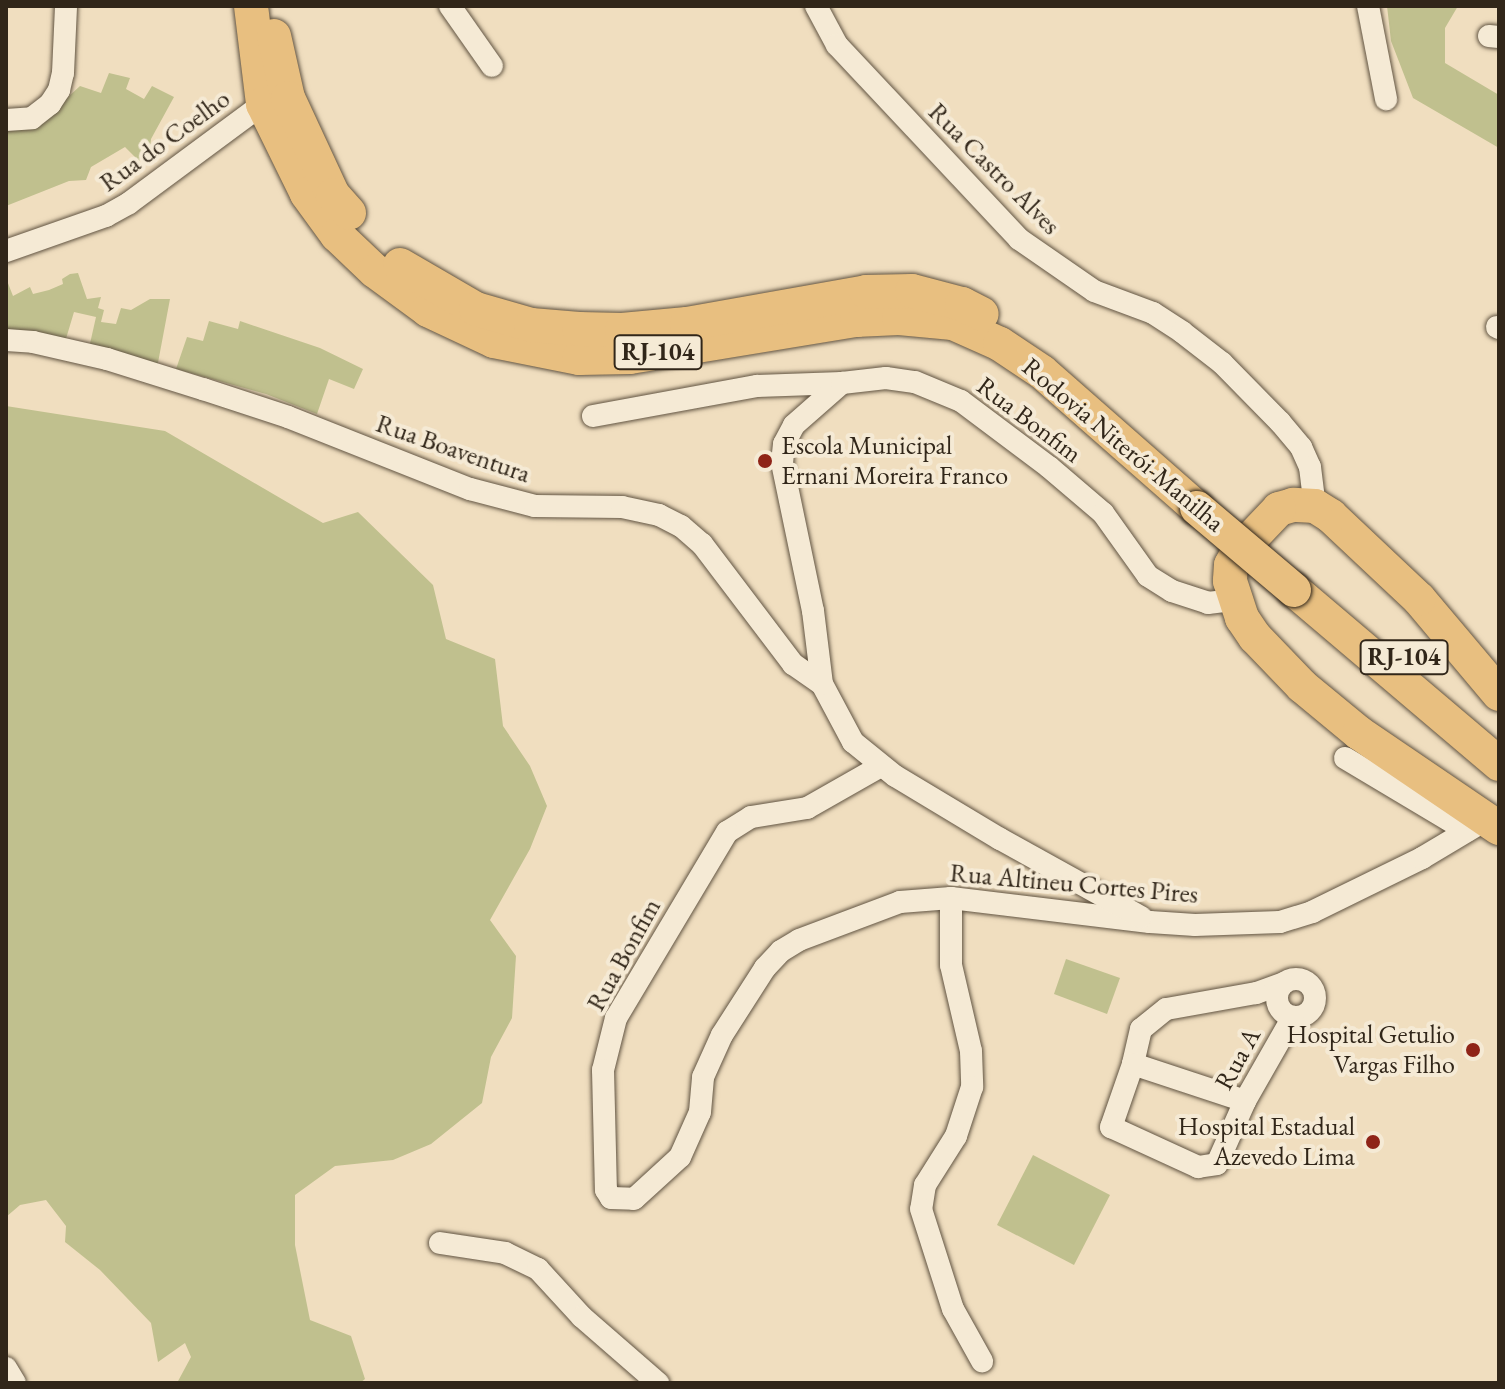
<!DOCTYPE html>
<html>
<head>
<meta charset="utf-8">
<style>
  body { margin:0 }
  #map { position:relative; width:1505px; height:1389px; overflow:hidden; background:#f0debf; font-family:"EB Garamond",serif }
  div>[style] { position:absolute }
  .green>* { inset:0; background:#c0c08e }
  .roads { filter:drop-shadow(0 0 2px #615442) drop-shadow(0 0 2px #615442) }
  .minor>* { height:22px; margin:-11px; padding:0 11px; transform-origin:11px; border-radius:11px; background:#f5ead5 }
  .minor>.ring { margin:-11px; padding:0; box-sizing:content-box; background:none; border:22px solid #f5ead5; border-radius:50% }
  .highway>* { height:34px; margin:-17px; padding:0 17px; transform-origin:17px; border-radius:17px; background:#e8bf80 }
  .bridges { filter:drop-shadow(0 0 2px #312619) drop-shadow(0 0 2px #312619) }
  .highway-bridge>* { height:34px; margin:-17px; padding:0 17px; transform-origin:17px; border-radius:17px; background:#e8bf80 }
  .dots>* { width:22px; height:22px; translate:-50% -50%; box-sizing:border-box; border:4px solid #f5ead5; border-radius:50% }
  span { translate:-50% -50%; white-space:nowrap; text-align:center; line-height:1.15; -webkit-text-stroke:8px #f5ead5; paint-order:stroke }
  .shield-label span { padding:2px 6px; background:#f5ead5; border:2px solid; border-radius:6px; -webkit-text-stroke-width:0 }
  .shield-label { font-size:24px; color:#312619; font-weight:700 }
  .street-label { font-size:26px; color:#312619 }
  .poi-label { font-size:26px; color:#312619 }
  .left { translate:0 -50%; text-align:left }
  .right { translate:-100% -50%; text-align:right }
  .frame { position:absolute; inset:0; border:8px solid #312619; pointer-events:none }
</style>
</head>
<body>
<div id="map">
  <div class="green">
    <div style="clip-path:polygon(1387px 6px,1458px 6px,1445px 28px,1445px 63px,1499px 95px,1499px 148px,1413px 98px,1391px 41px)"></div>
    <div style="clip-path:polygon(109px 73px,130px 78px,126px 89px,144px 99px,152px 86px,174px 97px,151px 139px,150px 149px,139px 161px,125px 147px,91px 167px,86px 180px,69px 181px,6px 206px,6px 127px,55px 109px,80px 86px,101px 93px)"></div>
    <div style="clip-path:polygon(78px 273px,87px 299px,101px 297px,98px 308px,104px 310px,101px 322px,116px 324px,121px 308px,131px 310px,150px 299px,170px 299px,157px 368px,89px 348px,96px 317px,74px 312px,65px 342px,6px 336px,6px 278px,13px 296px,30px 287px,33px 294px,49px 290px,63px 284px,62px 279px,70px 274px)"></div>
    <div style="clip-path:polygon(209px 321px,238px 329px,240px 321px,320px 348px,363px 369px,354px 389px,329px 379px,317px 414px,266px 394px,176px 369px,187px 337px,203px 341px)"></div>
    <div style="clip-path:polygon(6px 406px,165px 431px,323px 523px,358px 512px,433px 585px,446px 639px,495px 659px,503px 726px,530px 766px,547px 806px,530px 849px,490px 920px,516px 956px,512px 1018px,491px 1057px,482px 1103px,431px 1144px,393px 1160px,335px 1166px,295px 1195px,295px 1245px,310px 1320px,351px 1336px,365px 1379px,360px 1383px,177px 1383px,191px 1357px,185px 1343px,158px 1362px,151px 1323px,100px 1270px,65px 1242px,66px 1226px,46px 1200px,20px 1205px,6px 1217px)"></div>
    <div style="clip-path:polygon(1066px 959px,1120px 978px,1107px 1014px,1054px 994px)"></div>
    <div style="clip-path:polygon(1033px 1155px,1110px 1195px,1074px 1265px,997px 1225px)"></div>
  </div>
  <div class="roads">
    <div class="minor">
      <div style="left:450px;top:6px;width:73px;rotate:55deg"></div>
      <div style="left:816px;top:6px;width:44px;rotate:61.7deg"></div>
      <div style="left:837px;top:45px;width:266px;rotate:46.8deg"></div>
      <div style="left:1019px;top:239px;width:91px;rotate:34.7deg"></div>
      <div style="left:1094px;top:291px;width:63px;rotate:20.4deg"></div>
      <div style="left:1153px;top:313px;width:35px;rotate:33deg"></div>
      <div style="left:1182px;top:332px;width:51px;rotate:37.8deg"></div>
      <div style="left:1222px;top:363px;width:83px;rotate:45.5deg"></div>
      <div style="left:1280px;top:422px;width:33px;rotate:50deg"></div>
      <div style="left:1301px;top:447px;width:22px;rotate:66deg"></div>
      <div style="left:1310px;top:467px;width:39px;rotate:83deg"></div>
      <div style="left:1368px;top:6px;width:95px;rotate:79deg"></div>
      <div style="left:1489px;top:36px;width:10px;rotate:6deg"></div>
      <div style="left:6px;top:120px;width:26px;rotate:-4deg"></div>
      <div style="left:32px;top:118px;width:23px;rotate:-38deg"></div>
      <div style="left:50px;top:104px;width:17px;rotate:-57deg"></div>
      <div style="left:59px;top:90px;width:17px;rotate:-77deg"></div>
      <div style="left:63px;top:73px;width:67px;rotate:-87.4deg"></div>
      <div style="left:6px;top:251px;width:106px;rotate:-19.3deg"></div>
      <div style="left:106px;top:216px;width:26px;rotate:-29deg"></div>
      <div style="left:129px;top:203px;width:167px;rotate:-36.5deg"></div>
      <div style="left:1497px;top:327px;width:2px;rotate:27deg"></div>
      <div style="left:6px;top:340px;width:27px;rotate:4deg"></div>
      <div style="left:33px;top:342px;width:76px;rotate:12.9deg"></div>
      <div style="left:107px;top:359px;width:101px;rotate:17.4deg"></div>
      <div style="left:203px;top:389px;width:89px;rotate:18.2deg"></div>
      <div style="left:288px;top:417px;width:196px;rotate:21.6deg"></div>
      <div style="left:470px;top:489px;width:67px;rotate:14.7deg"></div>
      <div style="left:535px;top:506px;width:87px;rotate:0.7deg"></div>
      <div style="left:622px;top:507px;width:38px;rotate:12deg"></div>
      <div style="left:659px;top:515px;width:25px;rotate:27deg"></div>
      <div style="left:681px;top:526px;width:28px;rotate:41deg"></div>
      <div style="left:702px;top:544px;width:151px;rotate:52.8deg"></div>
      <div style="left:793px;top:664px;width:35px;rotate:35deg"></div>
      <div style="left:593px;top:416px;width:167px;rotate:-10.4deg"></div>
      <div style="left:757px;top:386px;width:85px;rotate:-2deg"></div>
      <div style="left:1345px;top:758px;width:142px;rotate:30.9deg"></div>
      <div style="left:881px;top:766px;width:85px;rotate:150.4deg"></div>
      <div style="left:807px;top:808px;width:57px;rotate:170.9deg"></div>
      <div style="left:751px;top:817px;width:28px;rotate:148deg"></div>
      <div style="left:727px;top:832px;width:217px;rotate:120.8deg"></div>
      <div style="left:616px;top:1018px;width:54px;rotate:104deg"></div>
      <div style="left:603px;top:1070px;width:120px;rotate:88.6deg"></div>
      <div style="left:606px;top:1190px;width:9px;rotate:58deg"></div>
      <div style="left:611px;top:1198px;width:23px;rotate:2deg"></div>
      <div style="left:634px;top:1199px;width:62px;rotate:-42.4deg"></div>
      <div style="left:680px;top:1157px;width:49px;rotate:-66deg"></div>
      <div style="left:700px;top:1112px;width:35px;rotate:-85deg"></div>
      <div style="left:703px;top:1077px;width:46px;rotate:-65.7deg"></div>
      <div style="left:722px;top:1035px;width:80px;rotate:-57.3deg"></div>
      <div style="left:765px;top:968px;width:23px;rotate:-47deg"></div>
      <div style="left:781px;top:951px;width:21px;rotate:-31deg"></div>
      <div style="left:799px;top:940px;width:108px;rotate:-20.6deg"></div>
      <div style="left:900px;top:902px;width:51px;rotate:-4.5deg"></div>
      <div style="left:951px;top:898px;width:200px;rotate:6.9deg"></div>
      <div style="left:1150px;top:922px;width:45px;rotate:3.8deg"></div>
      <div style="left:1195px;top:925px;width:85px;rotate:-2deg"></div>
      <div style="left:1280px;top:922px;width:34px;rotate:-17deg"></div>
      <div style="left:1312px;top:912px;width:123px;rotate:-26.1deg"></div>
      <div style="left:1422px;top:858px;width:72px;rotate:-30.8deg"></div>
      <div style="left:951px;top:898px;width:67px;rotate:90deg"></div>
      <div style="left:951px;top:965px;width:88px;rotate:76.9deg"></div>
      <div style="left:971px;top:1051px;width:36px;rotate:88deg"></div>
      <div style="left:972px;top:1087px;width:52px;rotate:108.1deg"></div>
      <div style="left:956px;top:1136px;width:58px;rotate:122.3deg"></div>
      <div style="left:925px;top:1185px;width:24px;rotate:99deg"></div>
      <div style="left:921px;top:1209px;width:105px;rotate:72.3deg"></div>
      <div style="left:953px;top:1309px;width:60px;rotate:60.9deg"></div>
      <div style="left:1141px;top:917px;width:161px;rotate:-151deg"></div>
      <div style="left:1000px;top:839px;width:122px;rotate:-149deg"></div>
      <div style="left:895px;top:776px;width:54px;rotate:-141deg"></div>
      <div style="left:853px;top:742px;width:66px;rotate:-118.1deg"></div>
      <div style="left:822px;top:684px;width:74px;rotate:-97deg"></div>
      <div style="left:813px;top:611px;width:151px;rotate:-101.8deg"></div>
      <div style="left:782px;top:463px;width:19px;rotate:-84deg"></div>
      <div style="left:784px;top:444px;width:21px;rotate:-62deg"></div>
      <div style="left:794px;top:425px;width:64px;rotate:-41.2deg"></div>
      <div style="left:842px;top:383px;width:44px;rotate:-6.5deg"></div>
      <div style="left:886px;top:378px;width:29px;rotate:8deg"></div>
      <div style="left:915px;top:382px;width:50px;rotate:22.4deg"></div>
      <div style="left:961px;top:401px;width:110px;rotate:36.9deg"></div>
      <div style="left:1049px;top:467px;width:71px;rotate:40.4deg"></div>
      <div style="left:1103px;top:513px;width:77px;rotate:54.5deg"></div>
      <div style="left:1148px;top:576px;width:28px;rotate:32deg"></div>
      <div style="left:1172px;top:591px;width:38px;rotate:18deg"></div>
      <div style="left:1208px;top:603px;width:26px;rotate:-7deg"></div>
      <div class="ring" style="left:1277px;top:979px;width:16px;height:16px"></div>
      <div style="left:1284px;top:983px;width:30px;rotate:160deg"></div>
      <div style="left:1256px;top:993px;width:91px;rotate:169.9deg"></div>
      <div style="left:1166px;top:1009px;width:32px;rotate:141deg"></div>
      <div style="left:1141px;top:1029px;width:36px;rotate:103deg"></div>
      <div style="left:1133px;top:1064px;width:67px;rotate:109.2deg"></div>
      <div style="left:1111px;top:1127px;width:96px;rotate:24.7deg"></div>
      <div style="left:1198px;top:1167px;width:19px;rotate:-9deg"></div>
      <div style="left:1217px;top:1164px;width:69px;rotate:-66deg"></div>
      <div style="left:1245px;top:1101px;width:97px;rotate:-60.3deg"></div>
      <div style="left:1133px;top:1064px;width:118px;rotate:18.3deg"></div>
      <div style="left:440px;top:1243px;width:66px;rotate:8.7deg"></div>
      <div style="left:505px;top:1253px;width:37px;rotate:26deg"></div>
      <div style="left:538px;top:1269px;width:65px;rotate:47.5deg"></div>
      <div style="left:582px;top:1317px;width:101px;rotate:41deg"></div>
      <div style="left:6px;top:1368px;width:17px;rotate:59deg"></div>
    </div>
    <div class="highway">
      <div style="left:251px;top:6px;width:99px;rotate:83deg"></div>
      <div style="left:263px;top:104px;width:100px;rotate:63.9deg"></div>
      <div style="left:307px;top:194px;width:51px;rotate:53.8deg"></div>
      <div style="left:337px;top:235px;width:52px;rotate:43.5deg"></div>
      <div style="left:375px;top:271px;width:66px;rotate:36.3deg"></div>
      <div style="left:428px;top:310px;width:73px;rotate:25.2deg"></div>
      <div style="left:494px;top:341px;width:87px;rotate:11.3deg"></div>
      <div style="left:579px;top:358px;width:51px;rotate:-1.1deg"></div>
      <div style="left:630px;top:357px;width:230px;rotate:-9.3deg"></div>
      <div style="left:857px;top:320px;width:42px;rotate:-2.7deg"></div>
      <div style="left:899px;top:318px;width:54px;rotate:5.3deg"></div>
      <div style="left:953px;top:323px;width:51px;rotate:24.1deg"></div>
      <div style="left:1000px;top:344px;width:50px;rotate:33.7deg"></div>
      <div style="left:1042px;top:372px;width:206px;rotate:41.3deg"></div>
      <div style="left:274px;top:36px;width:64px;rotate:77.3deg"></div>
      <div style="left:288px;top:98px;width:107px;rotate:65.1deg"></div>
      <div style="left:333px;top:195px;width:24px;rotate:48deg"></div>
      <div style="left:400px;top:265px;width:88px;rotate:30.1deg"></div>
      <div style="left:476px;top:309px;width:57px;rotate:16.2deg"></div>
      <div style="left:531px;top:325px;width:48px;rotate:4.8deg"></div>
      <div style="left:579px;top:329px;width:43px;rotate:1.3deg"></div>
      <div style="left:622px;top:330px;width:65px;rotate:-5.3deg"></div>
      <div style="left:687px;top:324px;width:182px;rotate:-10.1deg"></div>
      <div style="left:866px;top:292px;width:46px;rotate:-1.2deg"></div>
      <div style="left:912px;top:291px;width:52px;rotate:14.6deg"></div>
      <div style="left:962px;top:304px;width:22px;rotate:27deg"></div>
      <div style="left:1294px;top:590px;width:269px;rotate:40.3deg"></div>
      <div style="left:1499px;top:694px;width:124px;rotate:-130.1deg"></div>
      <div style="left:1419px;top:599px;width:121px;rotate:-136.7deg"></div>
      <div style="left:1331px;top:516px;width:19px;rotate:-148deg"></div>
      <div style="left:1315px;top:506px;width:22px;rotate:-177deg"></div>
      <div style="left:1293px;top:505px;width:15px;rotate:164deg"></div>
      <div style="left:1279px;top:509px;width:59px;rotate:133.6deg"></div>
      <div style="left:1238px;top:552px;width:15px;rotate:118deg"></div>
      <div style="left:1231px;top:565px;width:16px;rotate:94deg"></div>
      <div style="left:1230px;top:581px;width:39px;rotate:72deg"></div>
      <div style="left:1242px;top:618px;width:23px;rotate:56deg"></div>
      <div style="left:1255px;top:637px;width:68px;rotate:46.2deg"></div>
      <div style="left:1302px;top:686px;width:74px;rotate:39.5deg"></div>
      <div style="left:1359px;top:733px;width:169px;rotate:34.2deg"></div>
    </div>
  </div>
  <div class="bridges">
    <div class="highway-bridge">
      <div style="left:1197px;top:508px;width:127px;rotate:40.2deg"></div>
    </div>
  </div>
  <div class="dots">
    <div style="left:765px;top:461px;background:#8f2418"></div>
    <div style="left:1473px;top:1050px;background:#8f2418"></div>
    <div style="left:1373px;top:1142px;background:#8f2418"></div>
  </div>
  <div class="shield-label">
    <span style="left:658px;top:352px">RJ-104</span>
    <span style="left:1404px;top:657px">RJ-104</span>
  </div>
  <div class="street-label">
    <span style="left:165px;top:141px;rotate:-36deg">Rua do Coelho</span>
    <span style="left:994px;top:169px;rotate:45deg">Rua Castro Alves</span>
    <span style="left:1029px;top:420px;rotate:37deg">Rua Bonfim</span>
    <span style="left:1123px;top:445px;rotate:40deg">Rodovia Niterói-Manilha</span>
    <span style="left:453px;top:449px;rotate:19deg">Rua Boaventura</span>
    <span style="left:1074px;top:884px;rotate:5deg">Rua Altineu Cortes Pires</span>
    <span style="left:624px;top:955px;rotate:-61deg">Rua Bonfim</span>
    <span style="left:1238px;top:1059px;rotate:-61deg">Rua A</span>
  </div>
  <div class="poi-label">
    <span class="left" style="left:781px;top:461px">Escola Municipal<br>Ernani Moreira Franco</span>
    <span class="right" style="left:1455px;top:1050px">Hospital Getulio<br>Vargas Filho</span>
    <span class="right" style="left:1355px;top:1142px">Hospital Estadual<br>Azevedo Lima</span>
  </div>
  <div class="frame"></div>
</div>
</body>
</html>
